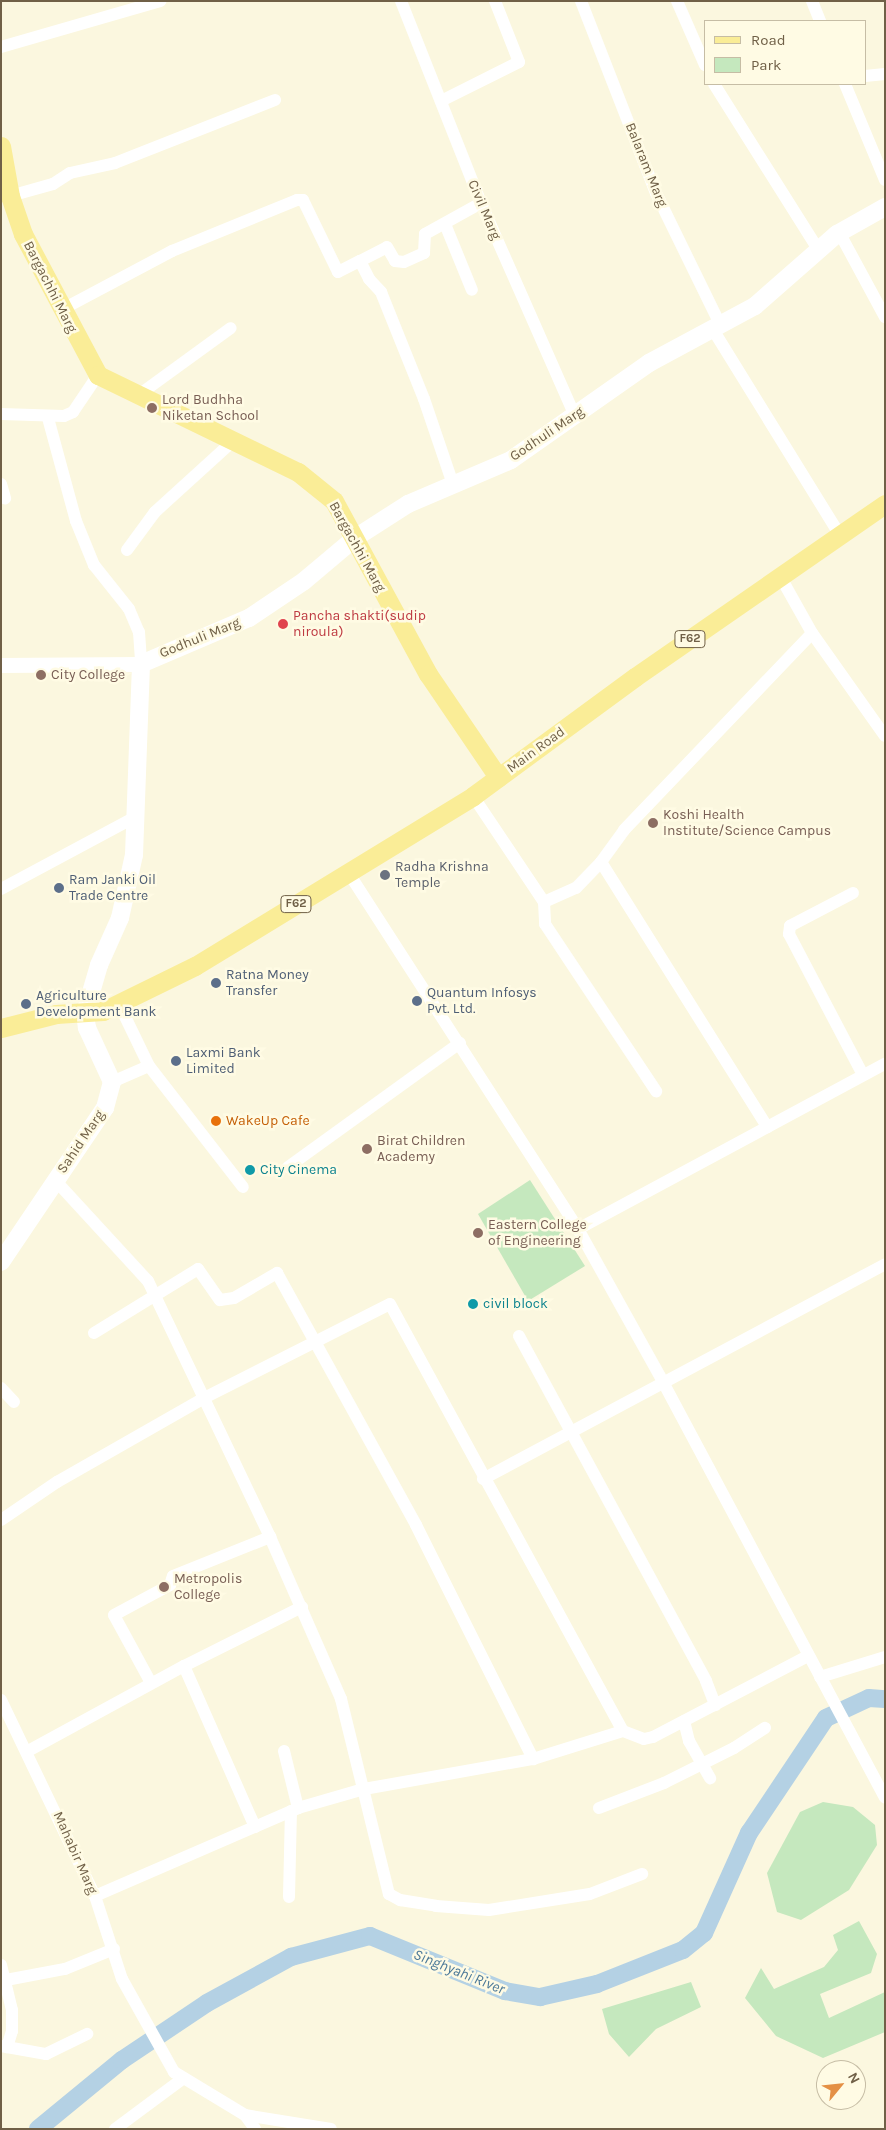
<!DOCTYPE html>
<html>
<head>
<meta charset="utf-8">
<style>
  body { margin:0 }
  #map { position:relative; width:886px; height:2130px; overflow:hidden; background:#fbf7df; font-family:Karla,sans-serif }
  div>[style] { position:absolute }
  .green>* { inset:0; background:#c5e8be }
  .river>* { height:18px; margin:-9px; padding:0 9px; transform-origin:9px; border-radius:9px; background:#b4d1e4 }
  .minor>* { height:12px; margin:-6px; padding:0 6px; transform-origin:6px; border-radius:6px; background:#fff }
  .tertiary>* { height:15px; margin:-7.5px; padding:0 7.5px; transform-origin:7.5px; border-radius:7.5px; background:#fff }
  .secondary>* { height:18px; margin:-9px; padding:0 9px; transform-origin:9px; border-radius:9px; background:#fff }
  .primary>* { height:19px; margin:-9.5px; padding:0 9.5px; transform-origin:9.5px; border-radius:9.5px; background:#faed97 }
  .dots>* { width:14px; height:14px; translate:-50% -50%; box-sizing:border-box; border:2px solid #fffbe4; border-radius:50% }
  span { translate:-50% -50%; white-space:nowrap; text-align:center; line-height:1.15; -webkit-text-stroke:5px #fffbe4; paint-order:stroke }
  .shield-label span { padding:1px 4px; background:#fffbe4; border:1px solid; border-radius:4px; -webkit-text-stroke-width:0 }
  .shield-label { font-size:12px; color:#706047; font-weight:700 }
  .street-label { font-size:14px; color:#706047 }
  .education-label { font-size:14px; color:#785e54 }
  .left { translate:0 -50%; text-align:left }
  .health-label { font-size:14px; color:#be3a42 }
  .worship-label { font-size:14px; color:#5b616d }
  .service-label { font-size:14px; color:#4e5e75 }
  .food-label { font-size:14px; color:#c56008 }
  .culture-label { font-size:14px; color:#0d838f }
  .water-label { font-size:15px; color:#4b7898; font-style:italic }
  .frame { position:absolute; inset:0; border:2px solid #706047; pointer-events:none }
  .legend { position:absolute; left:704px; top:20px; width:162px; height:65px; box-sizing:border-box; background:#fffbe4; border:1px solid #c6bda5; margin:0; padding:6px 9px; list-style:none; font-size:15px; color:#706047 }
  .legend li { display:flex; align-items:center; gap:10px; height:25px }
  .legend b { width:25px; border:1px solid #c6bda5 }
  .north { position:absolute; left:816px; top:2060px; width:50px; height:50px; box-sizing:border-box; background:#fffbe4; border:1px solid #c6bda5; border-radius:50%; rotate:62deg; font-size:14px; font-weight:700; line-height:20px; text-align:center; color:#706047 }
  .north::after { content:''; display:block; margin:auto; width:18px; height:22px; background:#e49045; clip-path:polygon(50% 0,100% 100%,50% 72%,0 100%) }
</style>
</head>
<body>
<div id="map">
  <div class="green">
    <div style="clip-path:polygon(530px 1180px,585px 1266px,528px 1301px,478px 1214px)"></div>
    <div style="clip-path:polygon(823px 1802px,853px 1807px,875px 1825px,877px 1845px,849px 1890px,801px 1920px,777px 1912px,767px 1873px,800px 1812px)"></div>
    <div style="clip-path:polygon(859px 1921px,877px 1954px,871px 1973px,820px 1994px,829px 2018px,885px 1992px,885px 2032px,823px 2058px,776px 2036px,745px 1998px,761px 1968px,774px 1989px,824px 1967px,838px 1950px,833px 1935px)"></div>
    <div style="clip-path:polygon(691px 1982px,701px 2007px,656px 2029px,629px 2057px,609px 2034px,602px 2009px)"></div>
  </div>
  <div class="river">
    <div style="left:38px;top:2129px;width:109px;rotate:-39.4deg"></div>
    <div style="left:122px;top:2060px;width:102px;rotate:-33.8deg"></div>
    <div style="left:207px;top:2003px;width:96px;rotate:-28.7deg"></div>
    <div style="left:291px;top:1957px;width:82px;rotate:-14.9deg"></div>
    <div style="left:370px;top:1936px;width:146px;rotate:22.2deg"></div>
    <div style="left:505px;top:1991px;width:36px;rotate:10deg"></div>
    <div style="left:540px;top:1997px;width:58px;rotate:-12.8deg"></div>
    <div style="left:597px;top:1984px;width:92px;rotate:-21.6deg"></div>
    <div style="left:683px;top:1950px;width:27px;rotate:-39deg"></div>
    <div style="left:704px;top:1933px;width:110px;rotate:-65.8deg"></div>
    <div style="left:749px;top:1833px;width:138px;rotate:-56.2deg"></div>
    <div style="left:826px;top:1718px;width:47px;rotate:-24.9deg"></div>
    <div style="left:869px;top:1698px;width:16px;rotate:4deg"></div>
  </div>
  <div class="minor">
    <div style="left:401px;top:1px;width:217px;rotate:68.4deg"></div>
    <div style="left:481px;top:203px;width:233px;rotate:66.2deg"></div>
    <div style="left:581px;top:1px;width:206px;rotate:68.7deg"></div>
    <div style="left:656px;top:193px;width:146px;rotate:64deg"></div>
    <div style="left:677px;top:1px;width:70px;rotate:66.4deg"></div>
    <div style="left:812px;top:1px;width:22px;rotate:68deg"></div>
    <div style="left:1px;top:47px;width:166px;rotate:-16.1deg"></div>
    <div style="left:865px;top:76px;width:20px;rotate:-6deg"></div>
    <div style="left:714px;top:84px;width:195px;rotate:57.8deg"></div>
    <div style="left:845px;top:84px;width:104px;rotate:67.4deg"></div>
    <div style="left:441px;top:101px;width:87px;rotate:-26.6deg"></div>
    <div style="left:519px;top:62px;width:66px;rotate:-111.5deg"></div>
    <div style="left:10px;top:196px;width:45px;rotate:-15.6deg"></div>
    <div style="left:53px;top:184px;width:20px;rotate:-33deg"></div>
    <div style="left:70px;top:173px;width:46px;rotate:-12.5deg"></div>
    <div style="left:115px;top:163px;width:172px;rotate:-21.5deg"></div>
    <div style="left:445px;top:224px;width:71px;rotate:67.8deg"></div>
    <div style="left:839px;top:232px;width:97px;rotate:61.6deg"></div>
    <div style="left:360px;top:261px;width:30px;rotate:-27deg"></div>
    <div style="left:387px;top:247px;width:16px;rotate:60deg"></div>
    <div style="left:395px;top:261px;width:9px;rotate:6deg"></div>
    <div style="left:404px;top:262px;width:22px;rotate:-24deg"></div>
    <div style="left:424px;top:253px;width:19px;rotate:-87deg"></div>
    <div style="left:425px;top:234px;width:64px;rotate:-29deg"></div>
    <div style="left:61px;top:310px;width:126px;rotate:-28deg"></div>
    <div style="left:172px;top:251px;width:135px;rotate:-22.2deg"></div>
    <div style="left:297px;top:200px;width:6px"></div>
    <div style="left:303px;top:200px;width:80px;rotate:64.1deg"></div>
    <div style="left:338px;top:272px;width:25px;rotate:-27deg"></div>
    <div style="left:360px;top:261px;width:20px;rotate:63deg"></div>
    <div style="left:369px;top:279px;width:18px;rotate:47deg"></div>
    <div style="left:381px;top:292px;width:115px;rotate:68.1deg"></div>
    <div style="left:424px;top:399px;width:90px;rotate:71.2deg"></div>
    <div style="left:712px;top:328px;width:243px;rotate:58.3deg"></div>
    <div style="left:140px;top:394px;width:112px;rotate:-36deg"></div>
    <div style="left:1px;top:414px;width:63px;rotate:1.8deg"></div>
    <div style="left:64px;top:416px;width:10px;rotate:-24deg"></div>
    <div style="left:73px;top:412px;width:45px;rotate:-56deg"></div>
    <div style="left:48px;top:418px;width:107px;rotate:74.8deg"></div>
    <div style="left:76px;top:521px;width:48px;rotate:67.8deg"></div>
    <div style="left:94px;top:565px;width:56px;rotate:51.5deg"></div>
    <div style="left:129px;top:609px;width:25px;rotate:67deg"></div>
    <div style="left:139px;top:632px;width:32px;rotate:86deg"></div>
    <div style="left:1px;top:484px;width:15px;rotate:74deg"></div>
    <div style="left:127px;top:550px;width:47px;rotate:-53.6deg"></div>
    <div style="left:155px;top:512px;width:107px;rotate:-42.3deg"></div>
    <div style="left:780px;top:576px;width:65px;rotate:60.7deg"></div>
    <div style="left:812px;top:633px;width:126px;rotate:54.7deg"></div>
    <div style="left:473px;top:796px;width:128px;rotate:56.2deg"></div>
    <div style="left:544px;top:902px;width:22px;rotate:87deg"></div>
    <div style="left:545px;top:924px;width:201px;rotate:56.4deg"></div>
    <div style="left:601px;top:862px;width:313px;rotate:57.9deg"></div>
    <div style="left:348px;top:872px;width:425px;rotate:57.2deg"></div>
    <div style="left:578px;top:1229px;width:175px;rotate:60.9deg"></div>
    <div style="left:663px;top:1382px;width:471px;rotate:61.9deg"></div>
    <div style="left:1px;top:889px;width:154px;rotate:-28.2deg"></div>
    <div style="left:853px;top:893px;width:71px;rotate:152.4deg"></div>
    <div style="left:790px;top:926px;width:8px;rotate:97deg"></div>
    <div style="left:789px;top:934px;width:159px;rotate:62.3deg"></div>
    <div style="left:544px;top:902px;width:35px;rotate:-24deg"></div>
    <div style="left:576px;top:888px;width:36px;rotate:-46deg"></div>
    <div style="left:601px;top:862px;width:39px;rotate:-54deg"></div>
    <div style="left:624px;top:830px;width:272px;rotate:-46.3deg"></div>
    <div style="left:119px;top:1004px;width:69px;rotate:64.2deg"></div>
    <div style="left:112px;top:1082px;width:40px;rotate:-23.4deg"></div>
    <div style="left:149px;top:1066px;width:153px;rotate:52.2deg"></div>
    <div style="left:288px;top:1167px;width:212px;rotate:-35.8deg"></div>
    <div style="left:55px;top:1180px;width:137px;rotate:47.4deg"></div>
    <div style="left:148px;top:1281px;width:284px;rotate:64.5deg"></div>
    <div style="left:270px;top:1537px;width:177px;rotate:66.3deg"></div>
    <div style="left:341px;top:1699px;width:201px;rotate:76.2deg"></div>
    <div style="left:389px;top:1894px;width:13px;rotate:29deg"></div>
    <div style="left:400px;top:1900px;width:36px;rotate:9deg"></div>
    <div style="left:436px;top:1906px;width:53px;rotate:4.3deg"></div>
    <div style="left:489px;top:1910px;width:102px;rotate:-9deg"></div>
    <div style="left:590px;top:1894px;width:56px;rotate:-21deg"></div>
    <div style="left:578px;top:1229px;width:349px;rotate:-28.3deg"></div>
    <div style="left:94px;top:1333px;width:122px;rotate:-31.6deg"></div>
    <div style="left:198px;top:1269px;width:38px;rotate:55deg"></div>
    <div style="left:220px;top:1300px;width:14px;rotate:-8deg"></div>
    <div style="left:234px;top:1298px;width:50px;rotate:-30.2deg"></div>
    <div style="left:277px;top:1273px;width:288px;rotate:61.1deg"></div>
    <div style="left:416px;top:1525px;width:262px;rotate:63.4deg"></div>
    <div style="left:519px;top:1336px;width:392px;rotate:61.5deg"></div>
    <div style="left:706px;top:1681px;width:26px;rotate:69deg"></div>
    <div style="left:1px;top:1388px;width:19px;rotate:47deg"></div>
    <div style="left:483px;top:1479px;width:456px;rotate:-28.1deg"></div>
    <div style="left:1px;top:1520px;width:68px;rotate:-34.2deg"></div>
    <div style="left:57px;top:1482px;width:169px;rotate:-29.7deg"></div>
    <div style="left:204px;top:1398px;width:208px;rotate:-26.8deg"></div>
    <div style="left:390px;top:1304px;width:486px;rotate:61.4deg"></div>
    <div style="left:184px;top:1666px;width:176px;rotate:66.2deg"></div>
    <div style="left:820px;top:1677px;width:68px;rotate:-17.1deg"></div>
    <div style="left:151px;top:1683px;width:77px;rotate:-118.6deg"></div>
    <div style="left:114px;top:1615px;width:64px;rotate:-28.2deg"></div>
    <div style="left:170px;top:1585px;width:9px;rotate:-72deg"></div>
    <div style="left:173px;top:1576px;width:105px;rotate:-21.9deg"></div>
    <div style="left:1px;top:1700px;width:217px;rotate:64.4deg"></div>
    <div style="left:95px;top:1896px;width:87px;rotate:72deg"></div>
    <div style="left:122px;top:1979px;width:107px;rotate:60.8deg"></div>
    <div style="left:174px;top:2072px;width:83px;rotate:31.2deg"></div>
    <div style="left:245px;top:2115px;width:87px;rotate:9.2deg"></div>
    <div style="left:684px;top:1721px;width:21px;rotate:76deg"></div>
    <div style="left:689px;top:1741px;width:43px;rotate:60.4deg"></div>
    <div style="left:28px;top:1751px;width:178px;rotate:-28.6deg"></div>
    <div style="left:184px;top:1666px;width:132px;rotate:-26.6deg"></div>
    <div style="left:284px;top:1751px;width:59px;rotate:76.2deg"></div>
    <div style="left:599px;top:1808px;width:70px;rotate:-21deg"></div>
    <div style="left:664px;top:1783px;width:78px;rotate:-26.6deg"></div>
    <div style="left:734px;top:1748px;width:37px;rotate:-33deg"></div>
    <div style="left:95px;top:1896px;width:221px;rotate:-23.4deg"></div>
    <div style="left:298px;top:1808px;width:69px;rotate:-16.1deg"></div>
    <div style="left:364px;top:1789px;width:172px;rotate:-10.1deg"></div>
    <div style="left:533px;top:1759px;width:94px;rotate:-17.3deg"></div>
    <div style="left:623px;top:1731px;width:22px;rotate:21deg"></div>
    <div style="left:644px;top:1739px;width:9px;rotate:-13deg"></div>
    <div style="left:653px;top:1737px;width:175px;rotate:-27.6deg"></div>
    <div style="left:289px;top:1897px;width:86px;rotate:-88.7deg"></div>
    <div style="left:1px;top:1965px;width:46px;rotate:76.3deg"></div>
    <div style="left:12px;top:2010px;width:21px;rotate:90deg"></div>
    <div style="left:12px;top:2031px;width:17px;rotate:107deg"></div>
    <div style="left:6px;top:1980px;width:60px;rotate:-10.6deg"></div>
    <div style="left:65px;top:1969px;width:53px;rotate:-22.2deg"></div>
    <div style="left:1px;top:2046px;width:46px;rotate:10.1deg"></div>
    <div style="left:46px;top:2054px;width:46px;rotate:-26deg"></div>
    <div style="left:245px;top:2115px;width:17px;rotate:54deg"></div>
    <div style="left:115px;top:2129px;width:82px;rotate:-36.6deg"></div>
  </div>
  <div class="tertiary">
    <div style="left:1px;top:665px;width:140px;rotate:-0.4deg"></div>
  </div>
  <div class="secondary">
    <div style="left:1px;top:1262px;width:186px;rotate:-56deg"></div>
    <div style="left:105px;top:1108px;width:27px;rotate:-75deg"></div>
    <div style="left:112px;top:1082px;width:60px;rotate:-114.8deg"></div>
    <div style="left:87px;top:1028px;width:15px;rotate:-98deg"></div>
    <div style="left:85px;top:1013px;width:50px;rotate:-73.7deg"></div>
    <div style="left:99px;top:965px;width:51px;rotate:-65.9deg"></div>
    <div style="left:120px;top:918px;width:65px;rotate:-77.5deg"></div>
    <div style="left:134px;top:855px;width:191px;rotate:-87.9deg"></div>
    <div style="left:141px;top:664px;width:117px;rotate:-23.1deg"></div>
    <div style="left:249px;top:618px;width:66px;rotate:-33.9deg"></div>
    <div style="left:304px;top:581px;width:67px;rotate:-40.1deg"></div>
    <div style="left:355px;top:538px;width:63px;rotate:-32.7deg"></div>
    <div style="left:408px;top:504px;width:112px;rotate:-23.1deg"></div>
    <div style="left:511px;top:460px;width:169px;rotate:-35.1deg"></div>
    <div style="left:649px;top:363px;width:120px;rotate:-28.3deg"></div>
    <div style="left:755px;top:306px;width:109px;rotate:-41.3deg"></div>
    <div style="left:837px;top:234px;width:55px;rotate:-29.4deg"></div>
  </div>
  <div class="primary">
    <div style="left:1px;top:146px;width:51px;rotate:79.8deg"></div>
    <div style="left:10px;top:196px;width:40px;rotate:71.1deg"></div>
    <div style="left:23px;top:234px;width:160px;rotate:62deg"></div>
    <div style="left:98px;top:375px;width:222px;rotate:25.9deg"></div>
    <div style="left:298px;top:472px;width:46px;rotate:38.9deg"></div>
    <div style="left:334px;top:501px;width:197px;rotate:61.5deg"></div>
    <div style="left:428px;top:674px;width:125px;rotate:55.8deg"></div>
    <div style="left:1px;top:1028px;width:57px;rotate:-14.3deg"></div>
    <div style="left:56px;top:1014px;width:47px;rotate:-3.7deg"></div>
    <div style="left:103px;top:1011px;width:102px;rotate:-26.1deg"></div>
    <div style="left:195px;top:966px;width:326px;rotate:-31.4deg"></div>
    <div style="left:473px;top:796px;width:201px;rotate:-36.3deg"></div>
    <div style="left:635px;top:677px;width:304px;rotate:-34.7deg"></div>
  </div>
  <div class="dots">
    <div style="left:152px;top:408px;background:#8d6e63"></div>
    <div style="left:283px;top:624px;background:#e0444e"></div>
    <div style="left:41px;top:675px;background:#8d6e63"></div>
    <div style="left:653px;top:823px;background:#8d6e63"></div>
    <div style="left:385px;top:875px;background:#6b7280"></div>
    <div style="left:59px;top:888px;background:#5c6f8a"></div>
    <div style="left:216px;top:983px;background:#5c6f8a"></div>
    <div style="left:417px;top:1001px;background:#5c6f8a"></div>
    <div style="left:26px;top:1004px;background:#5c6f8a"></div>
    <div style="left:176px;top:1061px;background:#5c6f8a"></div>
    <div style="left:216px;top:1121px;background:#e8710a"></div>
    <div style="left:367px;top:1149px;background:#8d6e63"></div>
    <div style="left:250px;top:1170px;background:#0f9aa8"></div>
    <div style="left:478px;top:1233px;background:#8d6e63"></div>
    <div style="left:473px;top:1304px;background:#0f9aa8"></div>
    <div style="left:164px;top:1587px;background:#8d6e63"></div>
  </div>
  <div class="shield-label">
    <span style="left:690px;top:639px">F62</span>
    <span style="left:296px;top:904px">F62</span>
  </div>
  <div class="street-label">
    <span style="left:646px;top:165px;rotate:68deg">Balaram Marg</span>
    <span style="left:484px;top:210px;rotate:67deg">Civil Marg</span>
    <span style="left:50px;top:287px;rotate:63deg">Bargachhi Marg</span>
    <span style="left:547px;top:434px;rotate:-34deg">Godhuli Marg</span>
    <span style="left:357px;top:547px;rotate:61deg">Bargachhi Marg</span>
    <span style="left:200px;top:638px;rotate:-22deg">Godhuli Marg</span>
    <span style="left:536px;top:750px;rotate:-36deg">Main Road</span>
    <span style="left:81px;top:1142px;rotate:-56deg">Sahid Marg</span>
    <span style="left:75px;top:1853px;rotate:66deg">Mahabir Marg</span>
  </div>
  <div class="education-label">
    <span class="left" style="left:162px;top:408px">Lord Budhha<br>Niketan School</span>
    <span class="left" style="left:51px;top:675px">City College</span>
    <span class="left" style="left:663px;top:823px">Koshi Health<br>Institute/Science Campus</span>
    <span class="left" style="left:377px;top:1149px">Birat Children<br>Academy</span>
    <span class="left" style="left:488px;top:1233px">Eastern College<br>of Engineering</span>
    <span class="left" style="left:174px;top:1587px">Metropolis<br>College</span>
  </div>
  <div class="health-label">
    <span class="left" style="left:293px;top:624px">Pancha shakti(sudip<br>niroula)</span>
  </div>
  <div class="worship-label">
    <span class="left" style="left:395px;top:875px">Radha Krishna<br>Temple</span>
  </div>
  <div class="service-label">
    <span class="left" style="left:69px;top:888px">Ram Janki Oil<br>Trade Centre</span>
    <span class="left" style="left:226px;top:983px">Ratna Money<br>Transfer</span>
    <span class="left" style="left:427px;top:1001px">Quantum Infosys<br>Pvt. Ltd.</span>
    <span class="left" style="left:36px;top:1004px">Agriculture<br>Development Bank</span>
    <span class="left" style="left:186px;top:1061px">Laxmi Bank<br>Limited</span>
  </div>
  <div class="food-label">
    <span class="left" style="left:226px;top:1121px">WakeUp Cafe</span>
  </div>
  <div class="culture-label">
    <span class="left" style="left:260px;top:1170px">City Cinema</span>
    <span class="left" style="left:483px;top:1304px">civil block</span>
  </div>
  <div class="water-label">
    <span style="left:459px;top:1972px;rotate:22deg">Singhyahi River</span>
  </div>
  <div class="frame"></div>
  <ul class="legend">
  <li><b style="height:6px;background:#faed97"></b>Road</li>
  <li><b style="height:14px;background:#c5e8be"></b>Park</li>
  </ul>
  <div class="north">N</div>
</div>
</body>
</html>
